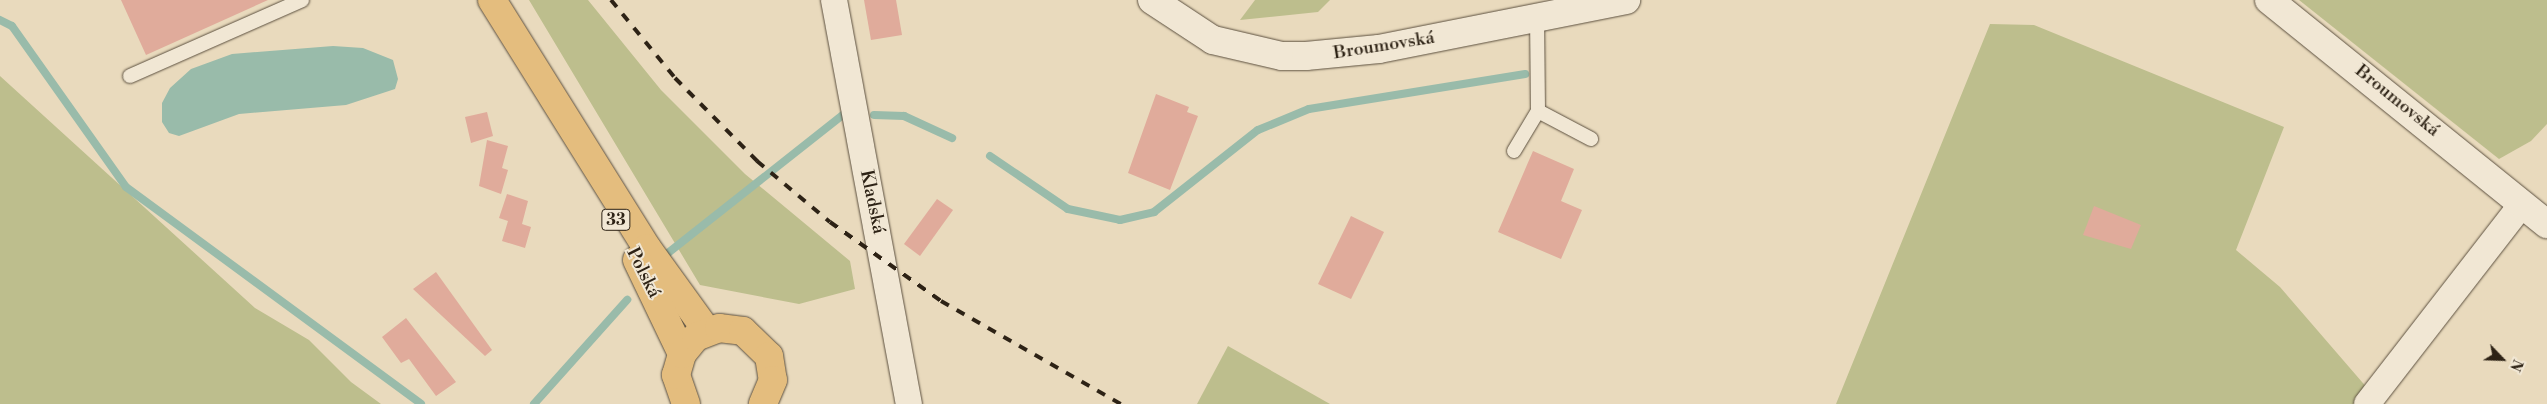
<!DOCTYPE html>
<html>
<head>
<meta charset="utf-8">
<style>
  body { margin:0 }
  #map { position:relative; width:2547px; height:404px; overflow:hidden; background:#e9dabd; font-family:"Libre Bodoni",serif }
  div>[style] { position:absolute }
  .green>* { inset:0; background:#bdbe8d }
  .water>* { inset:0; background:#9ba }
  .stream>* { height:8px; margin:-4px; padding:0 4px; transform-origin:4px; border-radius:4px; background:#9ba }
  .building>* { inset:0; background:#e0ab9b }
  .roads { filter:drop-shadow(0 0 1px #5c503f) drop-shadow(0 0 1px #5c503f) }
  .lane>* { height:14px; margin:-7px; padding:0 7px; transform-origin:7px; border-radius:7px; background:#f1e7d4 }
  .street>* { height:26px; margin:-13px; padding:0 13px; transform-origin:13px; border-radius:13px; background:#f1e7d4 }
  .secondary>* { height:28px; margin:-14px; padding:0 14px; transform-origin:14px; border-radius:14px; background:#f1e7d4 }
  .primary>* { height:28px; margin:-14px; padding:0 14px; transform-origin:14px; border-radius:14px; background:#e4bd7e }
  .rail>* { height:4px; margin-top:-2px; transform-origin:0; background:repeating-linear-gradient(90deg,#2d2215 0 9px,transparent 0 18px) }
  span { translate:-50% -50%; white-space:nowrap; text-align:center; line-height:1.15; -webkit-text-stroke:4px #f1e7d4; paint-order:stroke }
  .shield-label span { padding:1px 4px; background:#f1e7d4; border:1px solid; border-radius:4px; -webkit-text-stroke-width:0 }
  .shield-label { font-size:16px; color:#2d2215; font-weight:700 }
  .street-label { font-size:18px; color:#2d2215 }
  .north { position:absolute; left:2477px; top:334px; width:50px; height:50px; -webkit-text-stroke:4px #f1e7d4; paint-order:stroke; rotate:114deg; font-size:14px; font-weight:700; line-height:20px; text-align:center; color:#2d2215 }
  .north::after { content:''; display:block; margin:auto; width:18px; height:22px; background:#2d2215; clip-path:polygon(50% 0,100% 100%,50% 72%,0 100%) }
</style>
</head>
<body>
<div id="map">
  <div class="green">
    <div style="clip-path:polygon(529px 0,588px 0,661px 90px,745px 174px,850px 261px,855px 289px,799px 304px,700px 285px)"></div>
    <div style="clip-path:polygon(1255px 0,1330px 0,1318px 12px,1240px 20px)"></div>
    <div style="clip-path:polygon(2299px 0,2547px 0,2547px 124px,2531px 141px,2499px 159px)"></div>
    <div style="clip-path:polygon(1990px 24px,2034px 25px,2284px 127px,2236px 250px,2280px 287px,2381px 404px,1836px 404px)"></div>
    <div style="clip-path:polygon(0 76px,255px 308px,309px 340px,351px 382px,381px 404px,0 404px)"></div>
    <div style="clip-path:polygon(1228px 346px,1330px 404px,1197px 404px)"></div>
  </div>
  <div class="water">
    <div style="clip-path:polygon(333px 46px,363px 48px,393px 60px,398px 79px,395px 89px,346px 105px,239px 114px,179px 136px,169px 133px,162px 122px,162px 103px,170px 88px,191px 69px,232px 54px)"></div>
  </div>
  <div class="stream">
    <div style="left:0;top:20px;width:13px;rotate:27deg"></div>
    <div style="left:12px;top:26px;width:197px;rotate:54.7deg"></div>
    <div style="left:126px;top:187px;width:366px;rotate:36.3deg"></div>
    <div style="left:874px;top:115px;width:30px;rotate:2deg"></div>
    <div style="left:904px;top:116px;width:53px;rotate:24.6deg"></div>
    <div style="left:990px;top:156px;width:94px;rotate:34.2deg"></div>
    <div style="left:1068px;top:209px;width:53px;rotate:11.9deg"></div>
    <div style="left:1120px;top:220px;width:35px;rotate:-13deg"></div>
    <div style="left:1154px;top:212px;width:132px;rotate:-38.3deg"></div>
    <div style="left:1258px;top:130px;width:55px;rotate:-22.4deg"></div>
    <div style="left:1309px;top:109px;width:219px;rotate:-9.2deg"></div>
    <div style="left:668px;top:253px;width:224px;rotate:-38.3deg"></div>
    <div style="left:534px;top:404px;width:140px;rotate:-48.2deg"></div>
  </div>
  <div class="building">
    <div style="clip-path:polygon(121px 0,268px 0,146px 55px)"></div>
    <div style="clip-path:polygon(864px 0,896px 0,902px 35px,871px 40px)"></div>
    <div style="clip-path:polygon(1156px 94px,1189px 107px,1187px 112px,1198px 116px,1170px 190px,1128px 173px)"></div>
    <div style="clip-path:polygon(487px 112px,493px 136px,471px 143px,465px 117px)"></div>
    <div style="clip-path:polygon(487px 140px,508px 146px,502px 168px,508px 170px,501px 194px,479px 186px)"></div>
    <div style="clip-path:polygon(1533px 151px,1574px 169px,1561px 201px,1582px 210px,1561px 259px,1498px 232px)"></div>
    <div style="clip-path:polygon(507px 194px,528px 201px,522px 224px,531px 227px,525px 248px,502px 241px,508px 221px,499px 218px)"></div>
    <div style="clip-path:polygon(937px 199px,953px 210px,920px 256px,904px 244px)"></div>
    <div style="clip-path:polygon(2094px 206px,2141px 225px,2131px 249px,2083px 235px)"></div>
    <div style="clip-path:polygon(1351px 216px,1384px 232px,1351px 299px,1318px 284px)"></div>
    <div style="clip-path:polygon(436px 272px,492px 350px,485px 356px,413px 289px)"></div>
    <div style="clip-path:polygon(406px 318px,456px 382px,436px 396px,409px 359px,401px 363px,382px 337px)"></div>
  </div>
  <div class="roads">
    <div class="lane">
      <div style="left:130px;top:76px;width:188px;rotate:-23.8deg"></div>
      <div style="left:1538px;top:111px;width:60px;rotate:27.8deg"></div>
      <div style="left:1514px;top:151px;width:47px;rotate:-59deg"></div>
      <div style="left:1538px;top:111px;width:91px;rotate:-90.6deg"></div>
    </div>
    <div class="street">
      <div style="left:834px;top:0;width:411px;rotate:79.5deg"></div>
      <div style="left:2367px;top:404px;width:253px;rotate:-52.2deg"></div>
    </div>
    <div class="secondary">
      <div style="left:1152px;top:0;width:73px;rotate:33.3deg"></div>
      <div style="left:1213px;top:40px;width:71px;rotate:13.1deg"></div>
      <div style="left:1282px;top:56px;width:24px"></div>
      <div style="left:1306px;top:56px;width:73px;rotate:-5.5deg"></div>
      <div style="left:1379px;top:49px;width:252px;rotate:-11.2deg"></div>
      <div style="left:2269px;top:0;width:357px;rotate:38.9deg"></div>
    </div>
    <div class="primary">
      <div style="left:492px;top:0;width:292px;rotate:58deg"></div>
      <div style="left:647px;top:248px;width:102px;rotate:54.1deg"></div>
      <div style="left:637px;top:260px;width:104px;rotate:64.4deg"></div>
      <div style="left:686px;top:404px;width:31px;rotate:-109deg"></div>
      <div style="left:676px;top:375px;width:22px;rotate:-74deg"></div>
      <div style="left:682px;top:354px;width:22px;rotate:-51deg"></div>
      <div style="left:696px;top:337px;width:25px;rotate:-21deg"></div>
      <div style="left:719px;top:328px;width:24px;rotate:7deg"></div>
      <div style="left:743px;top:331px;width:36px;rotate:44deg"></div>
      <div style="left:769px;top:356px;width:24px;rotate:81deg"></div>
      <div style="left:773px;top:380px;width:26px;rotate:113deg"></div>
    </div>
  </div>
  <div class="rail">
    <div style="left:611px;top:0;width:101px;rotate:50.6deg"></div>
    <div style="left:675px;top:78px;width:117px;rotate:45.3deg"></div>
    <div style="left:757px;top:161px;width:95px;rotate:39.9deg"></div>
    <div style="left:830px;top:222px;width:136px;rotate:35.4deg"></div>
    <div style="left:941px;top:301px;width:207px;rotate:29.8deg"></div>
  </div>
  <div class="shield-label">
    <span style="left:616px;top:220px">33</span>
  </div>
  <div class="street-label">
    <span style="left:1384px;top:46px;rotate:-9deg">Broumovská</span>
    <span style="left:2397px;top:101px;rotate:39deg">Broumovská</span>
    <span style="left:872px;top:202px;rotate:78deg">Kladská</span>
    <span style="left:643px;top:273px;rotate:63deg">Polská</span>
  </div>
  <div class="north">N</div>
</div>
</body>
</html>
